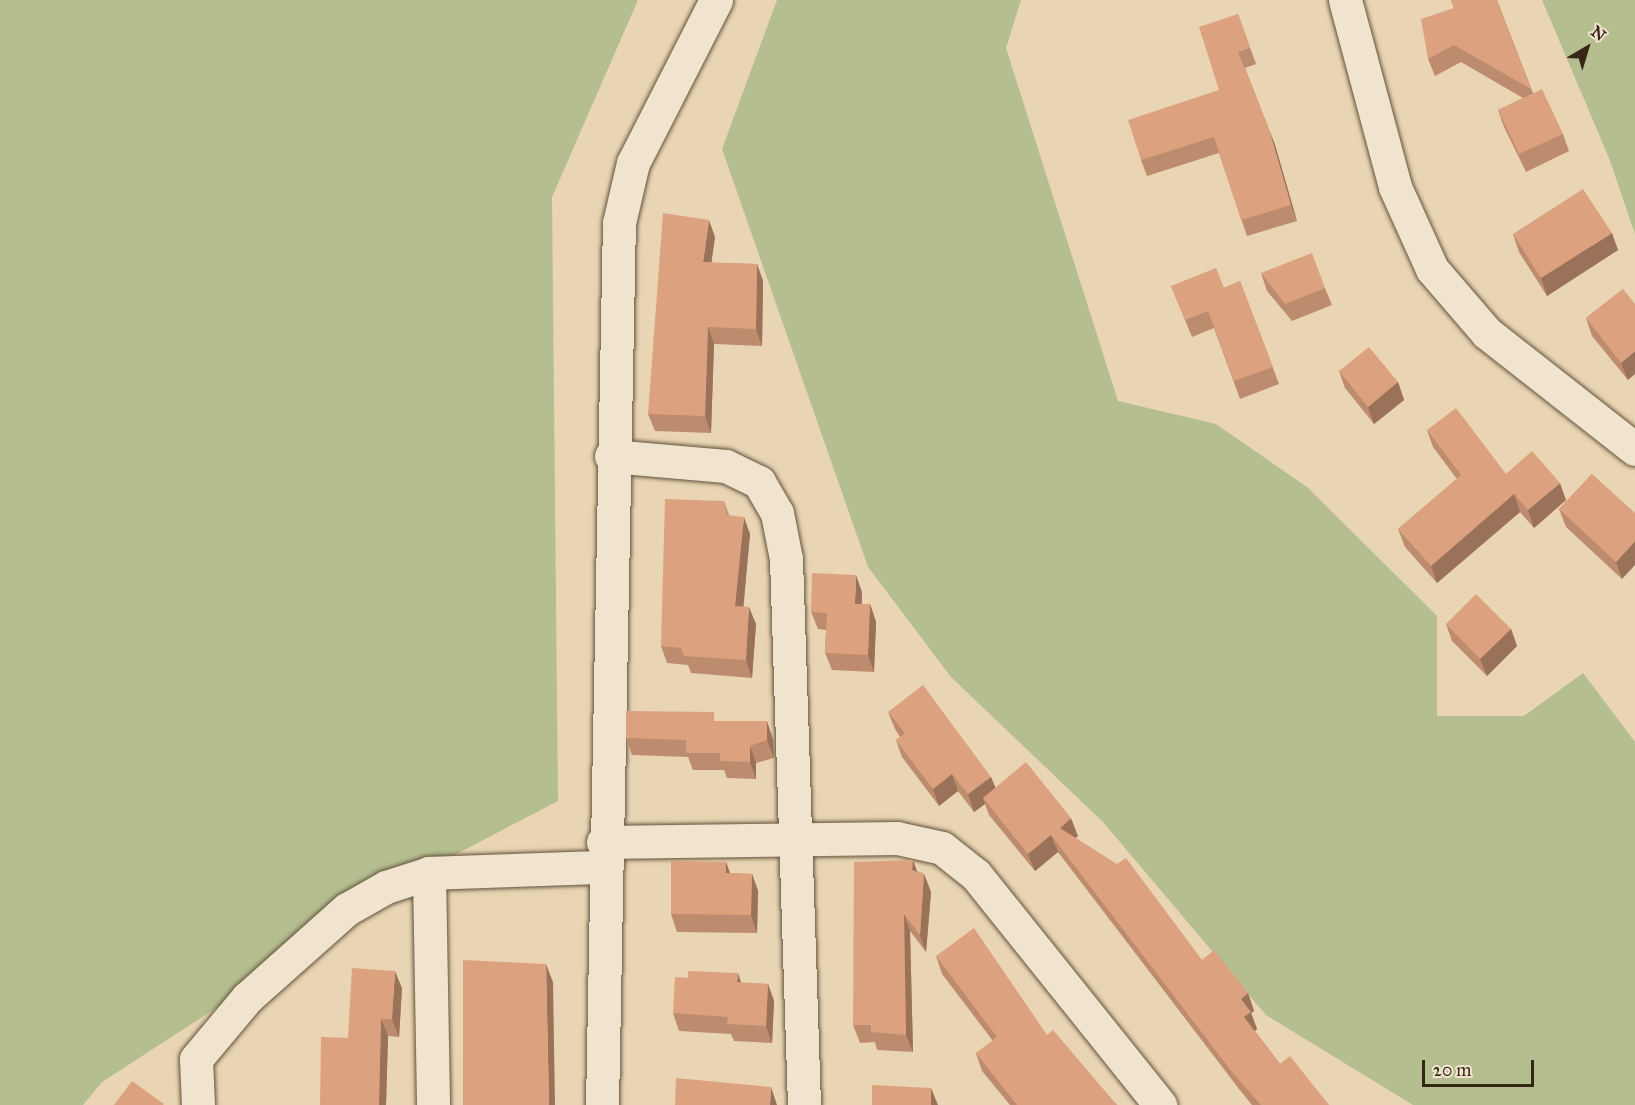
<!DOCTYPE html>
<html>
<head>
<meta charset="utf-8">
<style>
  body { margin:0 }
  #map { position:relative; width:1635px; height:1105px; overflow:hidden; background:#e9d5b3; font-family:"IM FELL Great Primer",serif }
  div>[style] { position:absolute }
  .green>* { inset:0; background:#b4be8f }
  .roads { filter:drop-shadow(0 0 2px #63523d) drop-shadow(0 0 2px #63523d) }
  .street>* { height:33px; margin:-16.5px; padding:0 16.5px; transform-origin:16.5px; border-radius:16.5px; background:#f1e4ce }
  .secondary>* { height:33px; margin:-16.5px; padding:0 16.5px; transform-origin:16.5px; border-radius:16.5px; background:#f1e4ce }
  .wall>* { inset:0; background:#bd8b6d }
  .shaded-wall>* { inset:0; background:#9a7159 }
  .building>* { inset:0; background:#dca27f }
  span { translate:-50% -50%; white-space:nowrap; text-align:center; line-height:1.15; -webkit-text-stroke:6px #f1e4ce; paint-order:stroke }
  .north { position:absolute; left:1557px; top:18px; width:60px; height:60px; -webkit-text-stroke:4px #f1e4ce; paint-order:stroke; rotate:38deg; font-size:16px; font-weight:700; line-height:24px; text-align:center; color:#362616 }
  .north::after { content:''; display:block; margin:auto; width:21px; height:27px; background:#362616; clip-path:polygon(50% 0,100% 100%,50% 72%,0 100%) }
  .scale { position:absolute; left:1422px; top:1060px; width:112px; height:27px; box-sizing:border-box; border:3px solid #362616; border-top:0; padding-left:8px; font-size:18px; line-height:21px; white-space:nowrap; color:#362616; -webkit-text-stroke:4px #f1e4ce; paint-order:stroke }
</style>
</head>
<body>
<div id="map">
  <div class="green">
    <div style="clip-path:polygon(0 0,638px 0,552px 197px,558px 801px,443px 861px,102px 1082px,83px 1105px,0 1105px)"></div>
    <div style="clip-path:polygon(777px 0,1021px 0,1006px 48px,1118px 401px,1216px 424px,1307px 487px,1437px 616px,1437px 716px,1524px 716px,1583px 673px,1635px 742px,1635px 1105px,1413px 1105px,1266px 1015px,1103px 822px,951px 677px,868px 567px,722px 149px)"></div>
    <div style="clip-path:polygon(1542px 0,1635px 0,1635px 234px,1609px 158px)"></div>
  </div>
  <div class="roads">
    <div class="street">
      <div style="left:1345px;top:0;width:194px;rotate:75deg"></div>
      <div style="left:1395px;top:187px;width:90px;rotate:65.7deg"></div>
      <div style="left:1432px;top:269px;width:84px;rotate:49.3deg"></div>
      <div style="left:1487px;top:333px;width:188px;rotate:38.1deg"></div>
      <div style="left:611px;top:456px;width:115px;rotate:5deg"></div>
      <div style="left:726px;top:466px;width:37px;rotate:26deg"></div>
      <div style="left:759px;top:482px;width:36px;rotate:60deg"></div>
      <div style="left:777px;top:513px;width:47px;rotate:78.9deg"></div>
      <div style="left:786px;top:559px;width:546px;rotate:88.11deg"></div>
      <div style="left:603px;top:842px;width:294px;rotate:-0.8deg"></div>
      <div style="left:897px;top:838px;width:46px;rotate:12.5deg"></div>
      <div style="left:942px;top:848px;width:43px;rotate:38.5deg"></div>
      <div style="left:976px;top:875px;width:295px;rotate:51.3deg"></div>
      <div style="left:429px;top:873px;width:232px;rotate:89deg"></div>
      <div style="left:198px;top:1105px;width:46px;rotate:-92.5deg"></div>
      <div style="left:196px;top:1059px;width:80px;rotate:-50.1deg"></div>
      <div style="left:247px;top:998px;width:134px;rotate:-41.7deg"></div>
      <div style="left:347px;top:909px;width:45px;rotate:-29.4deg"></div>
      <div style="left:386px;top:887px;width:45px;rotate:-18deg"></div>
      <div style="left:429px;top:873px;width:174px;rotate:-2deg"></div>
    </div>
    <div class="secondary">
      <div style="left:602px;top:1105px;width:882px;rotate:-88.9deg"></div>
      <div style="left:619px;top:223px;width:62px;rotate:-76.9deg"></div>
      <div style="left:633px;top:163px;width:183px;rotate:-63deg"></div>
    </div>
  </div>
  <div class="wall">
    <div style="clip-path:polygon(1451px 0,1497px 0,1533px 93px,1563px 134px,1569px 151px,1526px 172px,1504px 127px,1498px 110px,1523px 98px,1461px 62px,1435px 76px,1428px 59px,1454px 8px)"></div>
    <div style="clip-path:polygon(1238px 14px,1256px 64px,1245px 68px,1275px 145px,1297px 221px,1247px 236px,1219px 153px,1147px 176px,1141px 160px,1219px 90px)"></div>
    <div style="clip-path:polygon(1513px 234px,1618px 250px,1547px 296px,1519px 252px)"></div>
    <div style="clip-path:polygon(715px 237px,711px 263px,757px 264px,763px 281px,762px 346px,714px 344px,711px 433px,655px 431px,648px 414px)"></div>
    <div style="clip-path:polygon(1261px 273px,1325px 288px,1332px 305px,1292px 321px,1267px 291px)"></div>
    <div style="clip-path:polygon(1240px 281px,1279px 384px,1240px 399px,1214px 328px,1192px 337px,1171px 286px,1224px 288px)"></div>
    <div style="clip-path:polygon(1623px 289px,1628px 380px,1592px 336px,1586px 318px)"></div>
    <div style="clip-path:polygon(1339px 371px,1398px 382px,1404px 400px,1374px 424px,1345px 388px)"></div>
    <div style="clip-path:polygon(1427px 430px,1506px 474px,1566px 500px,1534px 528px,1520px 512px,1437px 583px,1405px 547px,1398px 529px,1457px 479px,1433px 447px)"></div>
    <div style="clip-path:polygon(1592px 474px,1622px 579px,1566px 527px,1559px 509px)"></div>
    <div style="clip-path:polygon(724px 501px,729px 515px,750px 534px,743px 606px,756px 624px,752px 678px,691px 673px,688px 665px,667px 663px,661px 646px)"></div>
    <div style="clip-path:polygon(862px 592px,862px 604px,870px 604px,876px 622px,874px 672px,832px 670px,825px 653px,826px 630px,818px 629px,811px 612px)"></div>
    <div style="clip-path:polygon(1446px 624px,1511px 629px,1517px 646px,1487px 676px,1452px 641px)"></div>
    <div style="clip-path:polygon(888px 712px,991px 777px,995px 787px,1078px 836px,1075px 838px,1202px 960px,1248px 993px,1254px 1011px,1251px 1013px,1257px 1029px,1255px 1031px,1280px 1064px,1329px 1105px,1252px 1105px,1239px 1089px,1058px 852px,1035px 871px,989px 815px,985px 804px,974px 812px,958px 791px,939px 806px,902px 757px,896px 740px,900px 737px,895px 729px)"></div>
    <div style="clip-path:polygon(717px 721px,773px 739px,774px 758px,756px 763px,756px 779px,727px 778px,724px 770px,693px 770px,688px 757px,632px 755px,626px 738px)"></div>
    <div style="clip-path:polygon(913px 860px,917px 871px,924px 874px,931px 892px,926px 952px,910px 931px,913px 1052px,877px 1050px,875px 1042px,860px 1043px,853px 1025px)"></div>
    <div style="clip-path:polygon(726px 862px,730px 873px,752px 874px,758px 891px,757px 933px,677px 932px,671px 914px)"></div>
    <div style="clip-path:polygon(936px 956px,1047px 1035px,1117px 1105px,1010px 1105px,982px 1071px,976px 1053px,993px 1041px,942px 974px)"></div>
    <div style="clip-path:polygon(741px 983px,768px 984px,774px 1001px,772px 1043px,734px 1041px,731px 1034px,679px 1031px,673px 1013px)"></div>
    <div style="clip-path:polygon(402px 988px,399px 1037px,388px 1036px,386px 1105px,320px 1105px,348px 1038px)"></div>
  </div>
  <div class="shaded-wall">
    <div style="clip-path:polygon(1269px 129px,1275px 145px,1297px 221px,1291px 205px)"></div>
    <div style="clip-path:polygon(709px 220px,715px 237px,709px 280px,703px 262px)"></div>
    <div style="clip-path:polygon(1612px 233px,1618px 250px,1547px 296px,1541px 278px)"></div>
    <div style="clip-path:polygon(757px 264px,763px 281px,762px 346px,756px 329px)"></div>
    <div style="clip-path:polygon(708px 327px,714px 344px,711px 433px,705px 416px)"></div>
    <div style="clip-path:polygon(1635px 351px,1635px 374px,1628px 380px,1621px 363px)"></div>
    <div style="clip-path:polygon(1398px 382px,1404px 400px,1374px 424px,1368px 407px)"></div>
    <div style="clip-path:polygon(1560px 483px,1566px 500px,1534px 528px,1528px 510px)"></div>
    <div style="clip-path:polygon(1514px 494px,1520px 512px,1437px 583px,1431px 566px)"></div>
    <div style="clip-path:polygon(744px 517px,750px 534px,742px 623px,735px 606px)"></div>
    <div style="clip-path:polygon(1635px 541px,1635px 565px,1622px 579px,1616px 562px)"></div>
    <div style="clip-path:polygon(856px 575px,862px 592px,861px 621px,855px 604px)"></div>
    <div style="clip-path:polygon(870px 604px,876px 622px,874px 672px,868px 655px)"></div>
    <div style="clip-path:polygon(749px 607px,756px 624px,752px 678px,746px 660px)"></div>
    <div style="clip-path:polygon(1511px 629px,1517px 646px,1487px 676px,1480px 659px)"></div>
    <div style="clip-path:polygon(767px 721px,773px 739px,774px 758px,767px 740px)"></div>
    <div style="clip-path:polygon(750px 746px,756px 763px,756px 779px,750px 762px)"></div>
    <div style="clip-path:polygon(952px 774px,958px 791px,939px 806px,933px 789px)"></div>
    <div style="clip-path:polygon(991px 777px,998px 794px,983px 798px,985px 804px,974px 812px,968px 794px)"></div>
    <div style="clip-path:polygon(1071px 818px,1078px 836px,1066px 845px,1060px 828px)"></div>
    <div style="clip-path:polygon(1051px 835px,1058px 852px,1035px 871px,1028px 854px)"></div>
    <div style="clip-path:polygon(913px 860px,919px 878px,912px 870px)"></div>
    <div style="clip-path:polygon(726px 862px,732px 879px,726px 873px)"></div>
    <div style="clip-path:polygon(752px 874px,758px 891px,757px 933px,751px 915px)"></div>
    <div style="clip-path:polygon(924px 874px,931px 892px,926px 952px,920px 935px)"></div>
    <div style="clip-path:polygon(904px 914px,910px 931px,913px 1052px,906px 1035px)"></div>
    <div style="clip-path:polygon(546px 964px,553px 982px,555px 1105px,549px 1105px)"></div>
    <div style="clip-path:polygon(395px 971px,402px 988px,399px 1037px,392px 1019px)"></div>
    <div style="clip-path:polygon(738px 973px,744px 991px,737px 982px)"></div>
    <div style="clip-path:polygon(768px 984px,774px 1001px,772px 1043px,766px 1026px)"></div>
    <div style="clip-path:polygon(1248px 993px,1254px 1011px,1251px 1013px,1257px 1029px,1250px 1035px,1244px 1017px,1241px 999px)"></div>
    <div style="clip-path:polygon(381px 1019px,388px 1036px,386px 1105px,379px 1105px)"></div>
    <div style="clip-path:polygon(771px 1087px,777px 1105px,770px 1105px)"></div>
    <div style="clip-path:polygon(931px 1088px,938px 1105px,931px 1105px)"></div>
  </div>
  <div class="building">
    <div style="clip-path:polygon(1451px 0,1497px 0,1531px 89px,1454px 45px,1428px 59px,1421px 19px,1454px 8px)"></div>
    <div style="clip-path:polygon(1238px 14px,1250px 48px,1238px 52px,1269px 129px,1291px 205px,1241px 220px,1214px 137px,1141px 160px,1128px 120px,1219px 90px,1199px 27px)"></div>
    <div style="clip-path:polygon(1542px 89px,1563px 134px,1519px 154px,1498px 110px)"></div>
    <div style="clip-path:polygon(1583px 189px,1612px 233px,1541px 278px,1513px 234px)"></div>
    <div style="clip-path:polygon(663px 213px,709px 220px,703px 262px,757px 264px,756px 329px,708px 327px,705px 416px,648px 414px)"></div>
    <div style="clip-path:polygon(1312px 253px,1325px 288px,1285px 304px,1261px 273px)"></div>
    <div style="clip-path:polygon(1216px 268px,1224px 288px,1240px 281px,1273px 367px,1234px 381px,1208px 311px,1185px 320px,1171px 286px)"></div>
    <div style="clip-path:polygon(1623px 289px,1635px 304px,1635px 351px,1621px 363px,1586px 318px)"></div>
    <div style="clip-path:polygon(1369px 347px,1398px 382px,1368px 407px,1339px 371px)"></div>
    <div style="clip-path:polygon(1456px 408px,1506px 474px,1532px 451px,1560px 483px,1528px 510px,1514px 494px,1431px 566px,1398px 529px,1461px 475px,1427px 430px)"></div>
    <div style="clip-path:polygon(1592px 474px,1635px 513px,1635px 541px,1616px 562px,1559px 509px)"></div>
    <div style="clip-path:polygon(665px 499px,724px 501px,727px 515px,744px 517px,735px 606px,749px 607px,746px 660px,684px 656px,681px 648px,661px 646px)"></div>
    <div style="clip-path:polygon(812px 573px,856px 575px,855px 604px,870px 604px,868px 655px,825px 653px,827px 613px,811px 612px)"></div>
    <div style="clip-path:polygon(1476px 594px,1511px 629px,1480px 659px,1446px 624px)"></div>
    <div style="clip-path:polygon(923px 685px,991px 777px,968px 794px,952px 774px,933px 789px,896px 740px,905px 733px,888px 712px)"></div>
    <div style="clip-path:polygon(626px 711px,714px 712px,714px 721px,767px 721px,767px 740px,750px 746px,750px 762px,720px 761px,720px 753px,686px 753px,686px 740px,626px 738px)"></div>
    <div style="clip-path:polygon(1026px 762px,1071px 818px,1060px 828px,1117px 864px,1126px 858px,1202px 960px,1214px 950px,1248px 993px,1241px 999px,1251px 1012px,1244px 1017px,1280px 1064px,1290px 1056px,1329px 1105px,1261px 1105px,1232px 1072px,1051px 835px,1028px 854px,983px 798px)"></div>
    <div style="clip-path:polygon(913px 860px,912px 870px,924px 874px,920px 935px,904px 914px,906px 1035px,871px 1032px,871px 1025px,853px 1025px,854px 862px)"></div>
    <div style="clip-path:polygon(671px 861px,726px 862px,726px 873px,752px 874px,751px 915px,671px 914px)"></div>
    <div style="clip-path:polygon(974px 928px,1047px 1035px,1053px 1030px,1117px 1105px,1017px 1105px,976px 1053px,997px 1037px,936px 956px)"></div>
    <div style="clip-path:polygon(463px 960px,546px 964px,549px 1105px,463px 1105px)"></div>
    <div style="clip-path:polygon(352px 968px,395px 971px,392px 1019px,381px 1019px,379px 1105px,320px 1105px,321px 1037px,348px 1038px)"></div>
    <div style="clip-path:polygon(688px 971px,738px 973px,737px 982px,768px 984px,766px 1026px,727px 1024px,728px 1017px,673px 1013px,675px 977px,688px 978px)"></div>
    <div style="clip-path:polygon(676px 1078px,771px 1087px,770px 1105px,675px 1105px)"></div>
    <div style="clip-path:polygon(132px 1081px,164px 1104px,163px 1105px,114px 1105px)"></div>
    <div style="clip-path:polygon(872px 1085px,931px 1088px,931px 1105px,872px 1105px)"></div>
  </div>
  <div class="north">N</div>
  <div class="scale">20 m</div>
</div>
</body>
</html>
